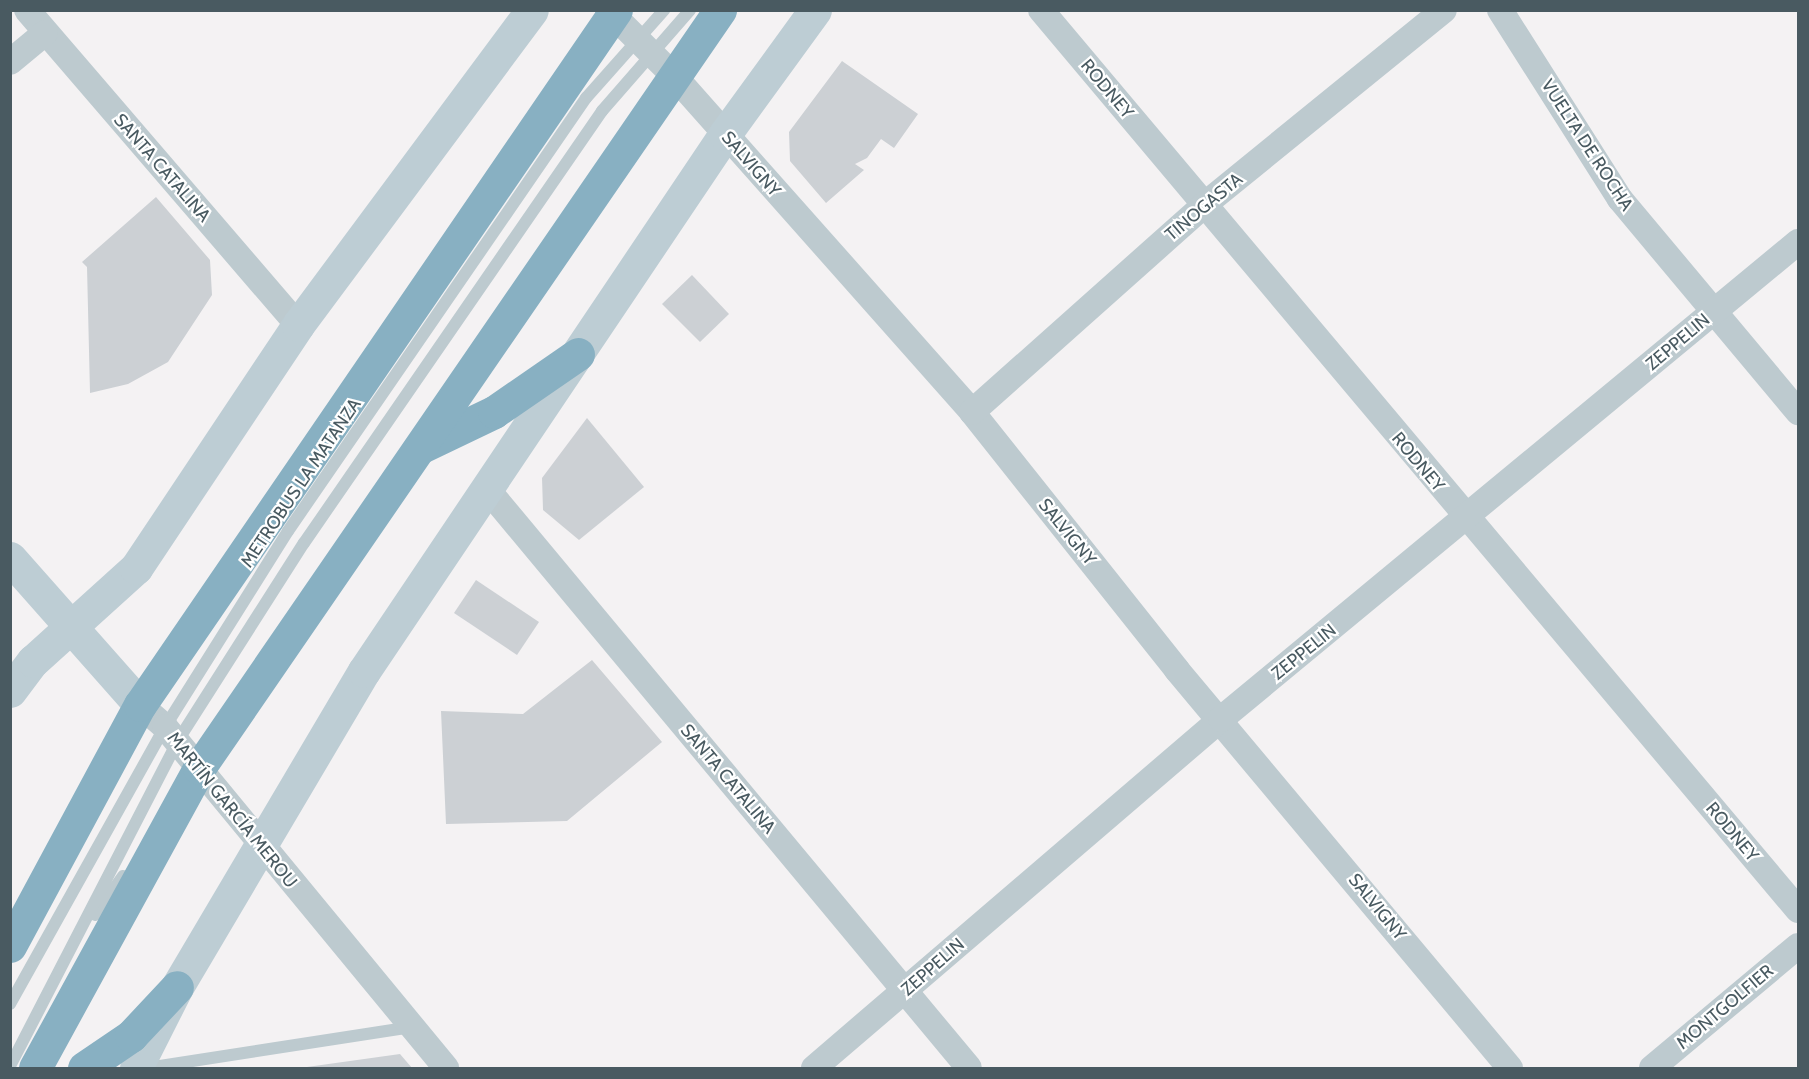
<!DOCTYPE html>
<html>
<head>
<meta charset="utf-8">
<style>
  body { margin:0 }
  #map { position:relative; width:1809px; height:1079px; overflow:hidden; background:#f4f2f3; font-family:Cabin,sans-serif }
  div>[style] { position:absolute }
  .building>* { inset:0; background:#ccd0d4 }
  .lane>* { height:12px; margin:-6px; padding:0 6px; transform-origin:6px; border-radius:6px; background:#bdcacf }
  .street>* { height:26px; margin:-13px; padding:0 13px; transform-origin:13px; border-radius:13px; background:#bdcacf }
  .secondary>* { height:33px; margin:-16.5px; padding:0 16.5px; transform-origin:16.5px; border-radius:16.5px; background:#bdcdd4 }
  .highway>* { height:33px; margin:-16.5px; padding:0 16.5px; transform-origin:16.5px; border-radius:16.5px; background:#88b0c2 }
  span { translate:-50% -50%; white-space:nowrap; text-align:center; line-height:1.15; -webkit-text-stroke:4.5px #fff; paint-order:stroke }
  .street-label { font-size:18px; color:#495a61 }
  .frame { position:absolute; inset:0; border:12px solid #495a61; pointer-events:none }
</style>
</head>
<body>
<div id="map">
  <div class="building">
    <div style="clip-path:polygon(842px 61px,918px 114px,894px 148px,881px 139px,867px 158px,855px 164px,864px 170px,826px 203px,790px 161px,789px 132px)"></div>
    <div style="clip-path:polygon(156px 197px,210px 260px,212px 295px,168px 362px,128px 384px,90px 393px,87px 267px,82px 262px)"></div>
    <div style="clip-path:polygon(692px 275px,729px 314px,700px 342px,662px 304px)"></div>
    <div style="clip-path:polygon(587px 418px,644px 487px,579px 540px,543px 510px,542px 478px)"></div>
    <div style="clip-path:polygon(476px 580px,539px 622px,517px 655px,454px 613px)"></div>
    <div style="clip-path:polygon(592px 660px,662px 742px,567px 821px,446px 824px,441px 711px,523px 714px)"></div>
    <div style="clip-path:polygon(400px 1054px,412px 1068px,307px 1068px,307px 1067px)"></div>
  </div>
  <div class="lane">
    <div style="left:95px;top:915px;width:48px;rotate:-54.3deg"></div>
    <div style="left:10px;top:1004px;width:317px;rotate:-60.8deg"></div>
    <div style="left:165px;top:727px;width:231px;rotate:-57.9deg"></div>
    <div style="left:288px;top:531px;width:526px;rotate:-55.46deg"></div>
    <div style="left:586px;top:98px;width:118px;rotate:-48.4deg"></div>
    <div style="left:10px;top:1066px;width:365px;rotate:-62.7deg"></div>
    <div style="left:177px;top:742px;width:236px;rotate:-57.5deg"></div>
    <div style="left:304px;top:543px;width:525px;rotate:-55.4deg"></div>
    <div style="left:602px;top:111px;width:134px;rotate:-48.9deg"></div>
    <div style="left:147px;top:1068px;width:268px;rotate:-8.8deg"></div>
  </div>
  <div class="street">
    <div style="left:27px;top:10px;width:416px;rotate:49.3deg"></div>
    <div style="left:608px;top:10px;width:95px;rotate:45deg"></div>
    <div style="left:675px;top:77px;width:448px;rotate:48.4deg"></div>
    <div style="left:972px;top:412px;width:330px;rotate:51.5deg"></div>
    <div style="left:1177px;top:670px;width:519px;rotate:50.08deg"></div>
    <div style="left:1041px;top:10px;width:1176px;rotate:49.93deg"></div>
    <div style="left:1500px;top:10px;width:224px;rotate:57.6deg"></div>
    <div style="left:1620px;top:199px;width:278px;rotate:50.1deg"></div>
    <div style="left:10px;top:62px;width:45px;rotate:-39.6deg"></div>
    <div style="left:972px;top:412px;width:311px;rotate:-41.7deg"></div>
    <div style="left:1204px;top:205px;width:309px;rotate:-39.1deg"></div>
    <div style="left:487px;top:489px;width:753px;rotate:50.22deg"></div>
    <div style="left:140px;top:705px;width:33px;rotate:41deg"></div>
    <div style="left:165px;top:727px;width:442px;rotate:50.5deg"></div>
    <div style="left:814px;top:1068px;width:536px;rotate:-40.61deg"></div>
    <div style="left:1221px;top:719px;width:749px;rotate:-39.58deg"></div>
    <div style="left:1652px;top:1068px;width:190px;rotate:-39.9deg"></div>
  </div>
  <div class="secondary">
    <div style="left:10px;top:558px;width:196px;rotate:48.5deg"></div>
    <div style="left:10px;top:691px;width:38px;rotate:-53deg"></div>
    <div style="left:33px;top:661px;width:139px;rotate:-42.1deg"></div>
    <div style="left:136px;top:568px;width:292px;rotate:-56.3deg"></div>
    <div style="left:298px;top:325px;width:392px;rotate:-53.4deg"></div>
    <div style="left:136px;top:1068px;width:91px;rotate:-63.2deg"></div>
    <div style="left:177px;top:987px;width:367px;rotate:-59.4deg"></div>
    <div style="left:364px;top:671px;width:647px;rotate:-56.09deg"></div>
    <div style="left:725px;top:134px;width:153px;rotate:-54deg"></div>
  </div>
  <div class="highway">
    <div style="left:421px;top:447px;width:81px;rotate:-25.6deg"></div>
    <div style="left:494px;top:412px;width:102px;rotate:-34.6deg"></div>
    <div style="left:10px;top:946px;width:274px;rotate:-61.7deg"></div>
    <div style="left:140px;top:705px;width:842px;rotate:-55.59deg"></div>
    <div style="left:35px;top:1068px;width:342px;rotate:-61.3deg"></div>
    <div style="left:199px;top:768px;width:920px;rotate:-55.5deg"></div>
    <div style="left:84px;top:1068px;width:57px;rotate:-34.2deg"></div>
    <div style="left:131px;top:1036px;width:67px;rotate:-46.8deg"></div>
  </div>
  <div class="street-label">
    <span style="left:1107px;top:89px;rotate:50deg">RODNEY</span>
    <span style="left:1587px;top:145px;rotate:57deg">VUELTA DE ROCHA</span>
    <span style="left:751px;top:164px;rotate:49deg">SALVIGNY</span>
    <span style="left:162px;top:168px;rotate:49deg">SANTA CATALINA</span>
    <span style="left:1204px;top:207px;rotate:-40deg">TINOGASTA</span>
    <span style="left:1678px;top:342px;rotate:-40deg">ZEPPELIN</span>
    <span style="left:1418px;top:462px;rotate:50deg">RODNEY</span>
    <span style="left:301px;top:483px;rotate:-56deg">METROBUS LA MATANZA</span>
    <span style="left:1067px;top:532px;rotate:51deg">SALVIGNY</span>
    <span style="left:1304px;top:652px;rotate:-39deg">ZEPPELIN</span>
    <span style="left:728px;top:779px;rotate:50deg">SANTA CATALINA</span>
    <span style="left:232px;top:810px;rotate:51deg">MARTÍN GARCÍA MEROU</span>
    <span style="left:1732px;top:832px;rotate:50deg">RODNEY</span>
    <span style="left:1377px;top:907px;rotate:51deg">SALVIGNY</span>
    <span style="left:933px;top:967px;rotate:-41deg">ZEPPELIN</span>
    <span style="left:1725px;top:1007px;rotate:-40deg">MONTGOLFIER</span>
  </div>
  <div class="frame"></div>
</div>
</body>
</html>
